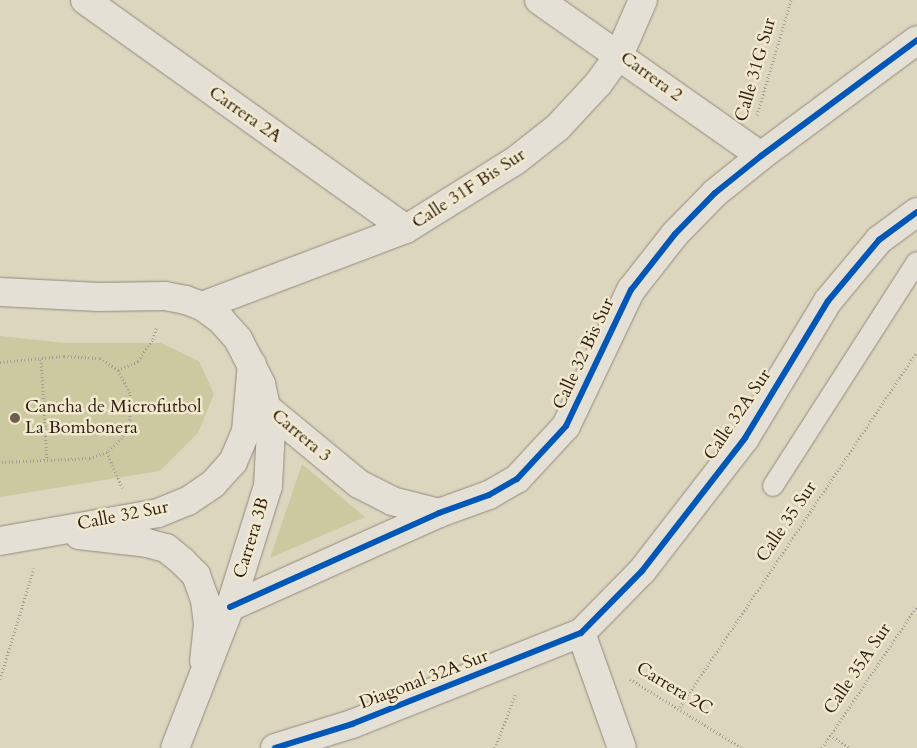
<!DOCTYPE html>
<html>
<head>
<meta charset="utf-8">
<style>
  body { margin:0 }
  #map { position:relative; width:917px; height:748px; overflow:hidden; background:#ddd6bf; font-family:Cardo,serif }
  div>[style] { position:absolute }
  .green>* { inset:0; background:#ccc9a0 }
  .path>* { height:3px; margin-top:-1.5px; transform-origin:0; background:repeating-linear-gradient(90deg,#a29e94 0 1px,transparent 0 3.5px) }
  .roads { filter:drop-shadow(0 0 1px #918a7c) drop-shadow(0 0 1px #918a7c) }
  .service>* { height:20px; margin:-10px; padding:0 10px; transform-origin:10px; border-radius:10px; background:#e4e0d5 }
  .minor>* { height:28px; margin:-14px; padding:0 14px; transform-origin:14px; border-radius:14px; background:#e4e0d5 }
  .tertiary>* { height:28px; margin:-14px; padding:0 14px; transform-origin:14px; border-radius:14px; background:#e4e0d5 }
  .secondary>* { height:28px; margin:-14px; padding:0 14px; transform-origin:14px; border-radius:14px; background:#e4e0d5 }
  .cycleway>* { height:6px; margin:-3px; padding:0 3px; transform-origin:3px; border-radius:3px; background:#0057b8 }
  .dots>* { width:14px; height:14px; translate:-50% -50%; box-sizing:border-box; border:2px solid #f1e9cd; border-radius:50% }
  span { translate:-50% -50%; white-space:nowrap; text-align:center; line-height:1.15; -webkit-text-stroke:5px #f1e9cd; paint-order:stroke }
  .street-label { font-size:18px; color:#2f1c12 }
  .poi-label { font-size:18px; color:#2f1c12 }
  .left { translate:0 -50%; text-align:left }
</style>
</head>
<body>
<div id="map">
  <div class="green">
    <div style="clip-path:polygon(0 336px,66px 343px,161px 343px,199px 361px,214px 394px,198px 433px,160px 471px,0 497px)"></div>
    <div style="clip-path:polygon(302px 464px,365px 517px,270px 558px)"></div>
  </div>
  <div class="path">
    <div style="left:757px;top:115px;width:120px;rotate:-73.5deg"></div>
    <div style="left:41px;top:359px;width:101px;rotate:86.6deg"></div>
    <div style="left:0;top:362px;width:64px;rotate:-5.4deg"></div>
    <div style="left:64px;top:356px;width:36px;rotate:3deg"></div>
    <div style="left:100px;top:358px;width:22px;rotate:34deg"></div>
    <div style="left:118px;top:370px;width:27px;rotate:63deg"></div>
    <div style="left:130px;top:394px;width:25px;rotate:90deg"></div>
    <div style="left:130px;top:419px;width:21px;rotate:113deg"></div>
    <div style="left:122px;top:438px;width:21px;rotate:137deg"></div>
    <div style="left:107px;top:452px;width:18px;rotate:161deg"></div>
    <div style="left:90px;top:458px;width:90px;rotate:177.5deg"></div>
    <div style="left:118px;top:370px;width:22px;rotate:-24deg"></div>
    <div style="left:138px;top:361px;width:27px;rotate:-56deg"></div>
    <div style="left:153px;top:339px;width:14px;rotate:-73deg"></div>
    <div style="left:107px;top:452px;width:39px;rotate:67deg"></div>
    <div style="left:0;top:679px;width:116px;rotate:-73deg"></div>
    <div style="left:630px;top:679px;width:132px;rotate:31.6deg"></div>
    <div style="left:680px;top:707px;width:427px;rotate:-56.3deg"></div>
    <div style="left:830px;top:735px;width:24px;rotate:33deg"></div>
    <div style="left:495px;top:748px;width:59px;rotate:-69.1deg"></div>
    <div style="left:822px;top:748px;width:171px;rotate:-56.2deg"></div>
  </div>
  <div class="roads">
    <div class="service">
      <div style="left:773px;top:486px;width:266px;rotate:-57.3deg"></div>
    </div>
    <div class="minor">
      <div style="left:85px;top:0;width:394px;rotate:35.5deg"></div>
      <div style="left:539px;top:0;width:271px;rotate:35.1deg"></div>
      <div style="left:202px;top:306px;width:218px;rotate:-20.7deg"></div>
      <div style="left:406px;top:229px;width:128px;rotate:-32deg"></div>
      <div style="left:515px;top:161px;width:55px;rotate:-38.3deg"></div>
      <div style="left:558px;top:127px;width:59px;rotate:-47.1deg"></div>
      <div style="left:598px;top:84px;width:36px;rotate:-54deg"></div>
      <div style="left:619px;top:55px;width:60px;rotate:-66.4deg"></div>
      <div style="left:581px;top:633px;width:122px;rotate:70.4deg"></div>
      <div style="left:275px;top:748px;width:81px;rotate:-17.3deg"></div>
      <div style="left:352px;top:724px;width:246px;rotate:-21.7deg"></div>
      <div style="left:581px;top:633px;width:87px;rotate:-45.5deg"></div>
      <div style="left:642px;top:571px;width:168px;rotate:-52.2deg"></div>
      <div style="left:745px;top:438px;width:160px;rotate:-58.8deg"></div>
      <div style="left:828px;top:301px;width:80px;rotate:-50.1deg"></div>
      <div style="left:879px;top:240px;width:47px;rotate:-36.4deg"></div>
    </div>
    <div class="tertiary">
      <div style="left:267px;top:408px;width:119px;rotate:39.6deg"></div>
      <div style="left:359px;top:484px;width:37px;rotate:27deg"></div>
      <div style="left:392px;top:501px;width:49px;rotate:14.3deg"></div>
      <div style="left:79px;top:535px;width:68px;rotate:6.7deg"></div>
      <div style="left:147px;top:543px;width:20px;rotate:15deg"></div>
      <div style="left:166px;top:548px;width:21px;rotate:39deg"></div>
      <div style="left:182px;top:561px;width:20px;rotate:45deg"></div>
      <div style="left:196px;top:575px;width:27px;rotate:70deg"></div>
      <div style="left:205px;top:600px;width:24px;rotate:83deg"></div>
      <div style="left:208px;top:624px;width:37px;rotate:96deg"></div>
      <div style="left:0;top:541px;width:160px;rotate:-10deg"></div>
      <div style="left:158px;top:513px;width:32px;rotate:-22deg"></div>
      <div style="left:188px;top:501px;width:30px;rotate:-34deg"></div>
      <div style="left:213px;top:484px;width:30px;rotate:-48deg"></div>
      <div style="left:233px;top:462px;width:34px;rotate:-67deg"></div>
      <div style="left:246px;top:431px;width:67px;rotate:-84.9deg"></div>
      <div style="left:230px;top:607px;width:229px;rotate:-24.2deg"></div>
      <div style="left:439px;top:513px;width:53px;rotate:-19.8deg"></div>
      <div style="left:489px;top:495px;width:32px;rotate:-30deg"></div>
      <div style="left:517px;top:479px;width:72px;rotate:-47.2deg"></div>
      <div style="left:566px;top:426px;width:151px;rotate:-64.5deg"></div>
      <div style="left:631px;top:290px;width:71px;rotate:-51.8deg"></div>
      <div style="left:675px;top:234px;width:57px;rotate:-45.7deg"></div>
      <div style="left:715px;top:193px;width:59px;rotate:-38.8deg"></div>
      <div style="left:761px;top:156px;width:194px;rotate:-36.6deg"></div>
    </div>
    <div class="secondary">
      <div style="left:0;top:292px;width:99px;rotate:2.9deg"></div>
      <div style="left:99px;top:297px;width:66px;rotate:-0.9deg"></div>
      <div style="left:165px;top:296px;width:21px;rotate:11deg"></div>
      <div style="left:186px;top:300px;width:17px;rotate:21deg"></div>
      <div style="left:202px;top:306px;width:24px;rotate:36deg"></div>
      <div style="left:221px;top:320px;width:25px;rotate:48deg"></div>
      <div style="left:238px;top:339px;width:51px;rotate:62.9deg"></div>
      <div style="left:261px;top:384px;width:47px;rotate:77.7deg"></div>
      <div style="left:271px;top:430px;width:56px;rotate:93.1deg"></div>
      <div style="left:268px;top:486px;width:127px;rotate:107.4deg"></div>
      <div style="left:230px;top:607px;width:151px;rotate:111.3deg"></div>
    </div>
  </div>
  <div class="cycleway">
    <div style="left:230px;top:607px;width:229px;rotate:-24.2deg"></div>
    <div style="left:439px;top:513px;width:53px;rotate:-19.8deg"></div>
    <div style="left:489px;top:495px;width:32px;rotate:-30deg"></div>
    <div style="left:517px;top:479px;width:72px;rotate:-47.2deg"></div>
    <div style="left:566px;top:426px;width:151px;rotate:-64.5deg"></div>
    <div style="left:631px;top:290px;width:71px;rotate:-51.8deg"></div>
    <div style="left:675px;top:234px;width:57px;rotate:-45.7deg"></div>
    <div style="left:715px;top:193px;width:59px;rotate:-38.8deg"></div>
    <div style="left:761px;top:156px;width:194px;rotate:-36.6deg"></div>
    <div style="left:275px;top:748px;width:81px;rotate:-17.3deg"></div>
    <div style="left:352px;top:724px;width:246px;rotate:-21.7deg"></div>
    <div style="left:581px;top:633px;width:87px;rotate:-45.5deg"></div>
    <div style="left:642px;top:571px;width:168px;rotate:-52.2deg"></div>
    <div style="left:745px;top:438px;width:160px;rotate:-58.8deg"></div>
    <div style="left:828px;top:301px;width:80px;rotate:-50.1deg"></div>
    <div style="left:879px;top:240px;width:47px;rotate:-36.4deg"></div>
  </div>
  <div class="dots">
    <div style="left:15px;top:418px;background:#6c5d4f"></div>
  </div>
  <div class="street-label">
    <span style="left:756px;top:70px;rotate:-74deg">Calle 31G Sur</span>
    <span style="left:651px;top:77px;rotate:36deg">Carrera 2</span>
    <span style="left:245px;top:115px;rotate:35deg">Carrera 2A</span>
    <span style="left:469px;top:189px;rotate:-33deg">Calle 31F Bis Sur</span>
    <span style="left:584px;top:354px;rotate:-65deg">Calle 32 Bis Sur</span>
    <span style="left:738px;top:415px;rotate:-56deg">Calle 32A Sur</span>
    <span style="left:301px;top:436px;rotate:40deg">Carrera 3</span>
    <span style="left:123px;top:516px;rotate:-11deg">Calle 32 Sur</span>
    <span style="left:787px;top:522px;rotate:-56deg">Calle 35 Sur</span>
    <span style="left:252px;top:538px;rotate:-73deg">Carrera 3B</span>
    <span style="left:858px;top:669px;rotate:-56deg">Calle 35A Sur</span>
    <span style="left:424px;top:680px;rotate:-21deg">Diagonal 32A Sur</span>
    <span style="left:674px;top:689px;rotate:31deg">Carrera 2C</span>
  </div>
  <div class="poi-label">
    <span class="left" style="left:25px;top:418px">Cancha de Microfutbol<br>La Bombonera</span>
  </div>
</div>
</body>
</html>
